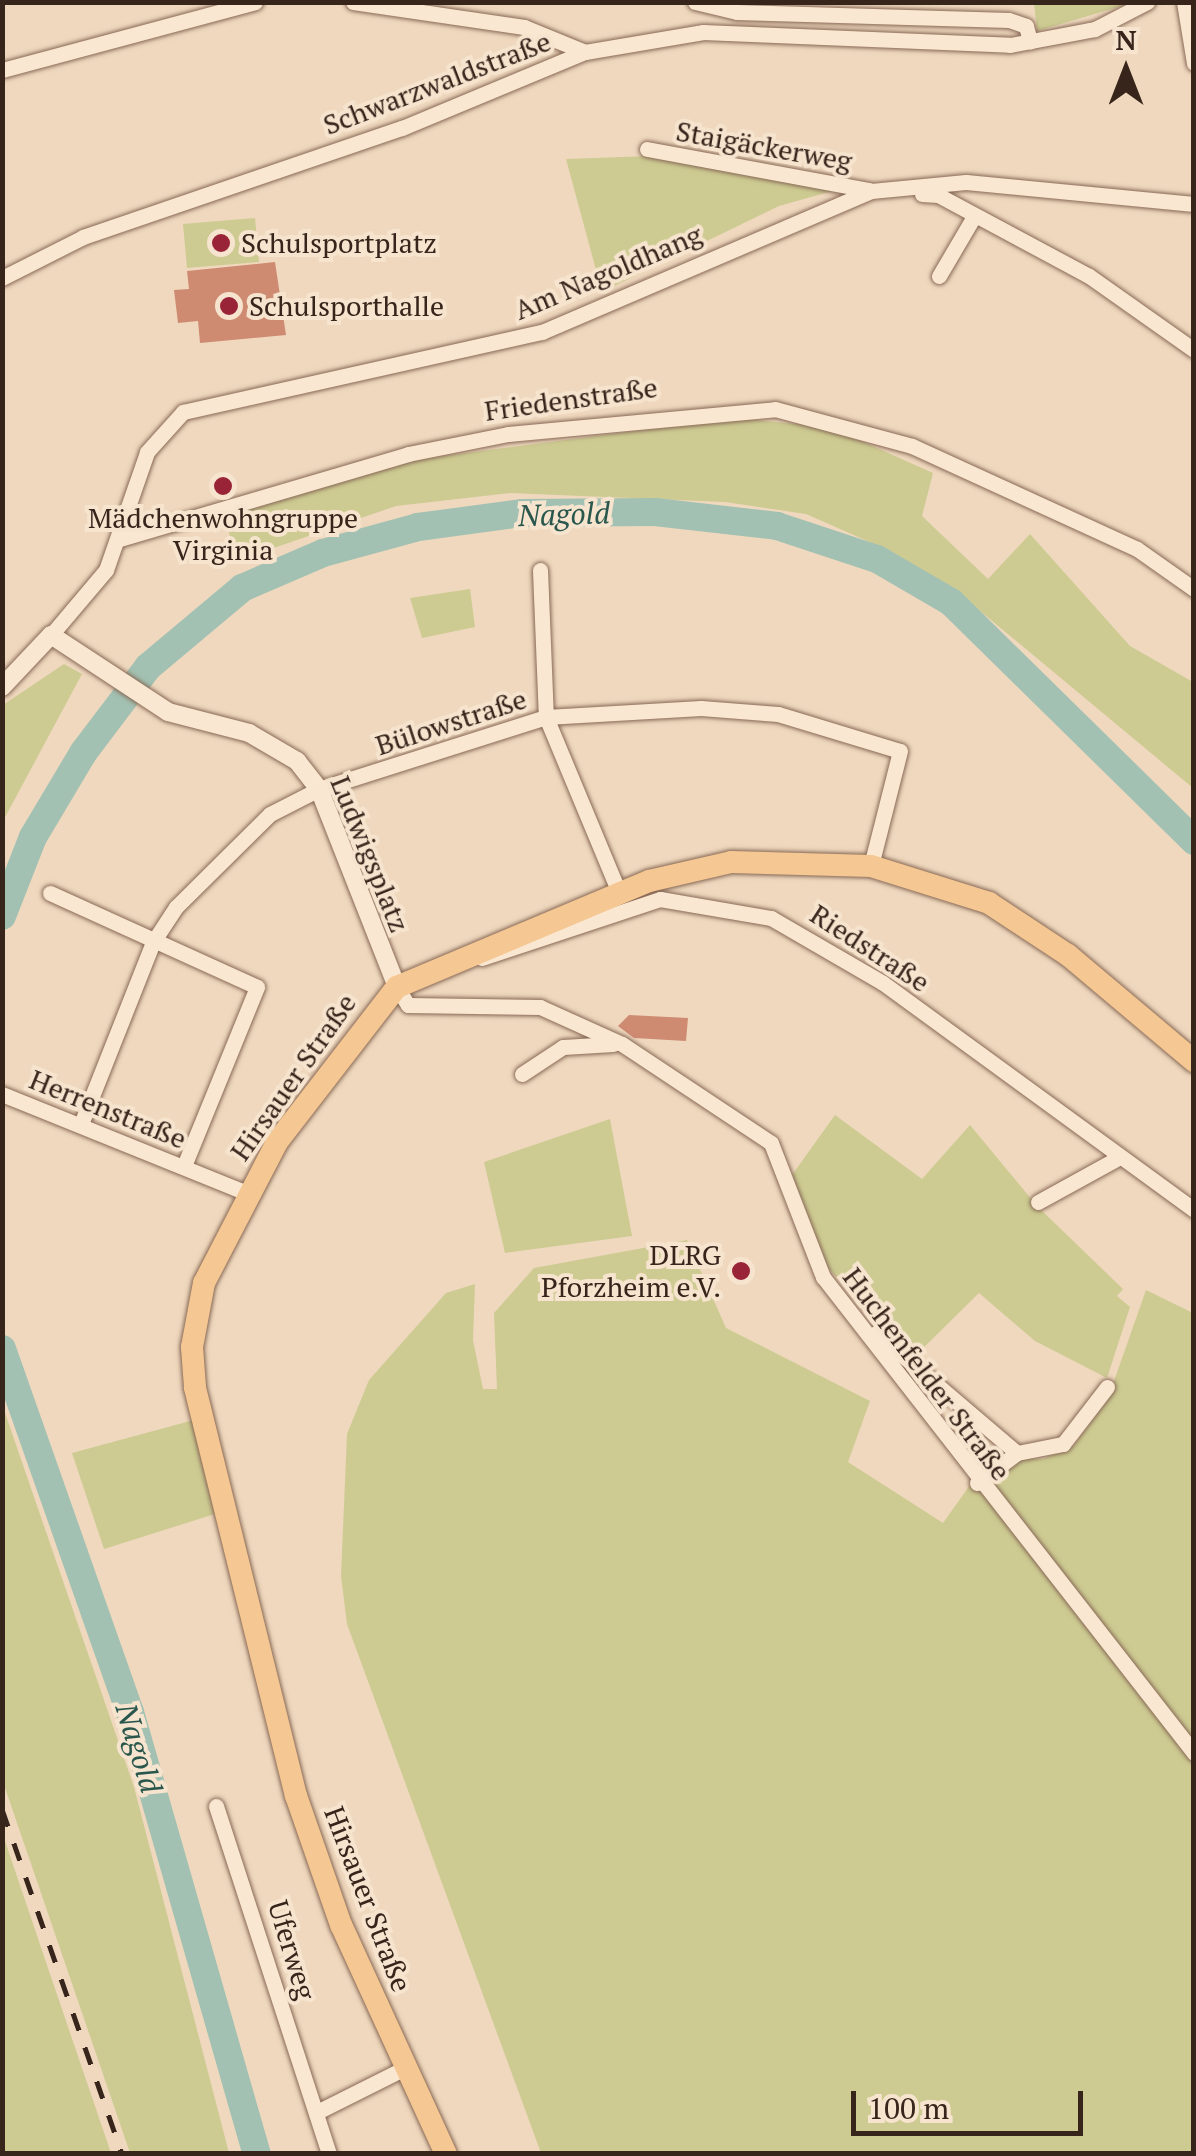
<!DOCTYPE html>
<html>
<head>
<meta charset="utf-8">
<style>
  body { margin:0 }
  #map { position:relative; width:1196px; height:2156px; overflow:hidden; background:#efd8be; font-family:"PT Serif",serif }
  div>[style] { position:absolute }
  .green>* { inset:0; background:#cdcb92 }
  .river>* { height:28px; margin:-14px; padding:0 14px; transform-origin:14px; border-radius:14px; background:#a2c1b2 }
  .building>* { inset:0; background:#cf8a72 }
  .roads { filter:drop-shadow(0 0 2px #886956) drop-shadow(0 0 2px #886956) }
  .minor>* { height:15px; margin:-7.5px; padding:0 7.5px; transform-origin:7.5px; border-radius:7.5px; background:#fae7d1 }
  .tertiary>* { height:18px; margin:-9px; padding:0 9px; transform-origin:9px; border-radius:9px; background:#fae7d1 }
  .primary>* { height:22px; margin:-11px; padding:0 11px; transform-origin:11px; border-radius:11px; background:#f5c793 }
  .rail>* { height:5px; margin-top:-2.5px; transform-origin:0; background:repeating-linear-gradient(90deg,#37241b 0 18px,transparent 0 36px) }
  .dots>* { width:28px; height:28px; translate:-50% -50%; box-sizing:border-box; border:5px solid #f6e4ce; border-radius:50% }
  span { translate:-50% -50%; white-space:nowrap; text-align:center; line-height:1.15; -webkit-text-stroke:8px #f6e4ce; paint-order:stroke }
  .street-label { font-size:28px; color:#37241b }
  .poi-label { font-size:28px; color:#37241b }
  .left { translate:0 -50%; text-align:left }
  .right { translate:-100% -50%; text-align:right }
  .water-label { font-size:30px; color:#2a574d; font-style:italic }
  .frame { position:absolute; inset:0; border:5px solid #37241b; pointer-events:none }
  .north { position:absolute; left:1076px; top:20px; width:100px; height:100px; -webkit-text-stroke:8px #f6e4ce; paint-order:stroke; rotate:0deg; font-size:28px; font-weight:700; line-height:40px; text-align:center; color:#37241b }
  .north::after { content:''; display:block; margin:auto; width:35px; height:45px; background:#37241b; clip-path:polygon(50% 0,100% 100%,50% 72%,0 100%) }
  .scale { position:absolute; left:851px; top:2091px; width:232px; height:45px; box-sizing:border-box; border:5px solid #37241b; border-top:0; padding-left:12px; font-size:30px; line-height:35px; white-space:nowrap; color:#37241b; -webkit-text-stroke:8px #f6e4ce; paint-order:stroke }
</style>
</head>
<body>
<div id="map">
  <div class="green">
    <div style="clip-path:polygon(1034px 3px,1132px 3px,1037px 31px)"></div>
    <div style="clip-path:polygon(651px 156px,836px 190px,779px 206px,602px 292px,566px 159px)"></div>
    <div style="clip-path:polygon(255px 218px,259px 262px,187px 268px,183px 224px)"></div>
    <div style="clip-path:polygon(734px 418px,830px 427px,933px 473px,922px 516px,988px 579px,1030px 534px,1130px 646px,1193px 682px,1193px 788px,956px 591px,890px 551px,806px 514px,725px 502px,510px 493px,396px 506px,236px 561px,225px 516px,420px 459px)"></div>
    <div style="clip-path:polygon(470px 589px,475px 627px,422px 638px,410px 598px)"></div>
    <div style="clip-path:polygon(64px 664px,82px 674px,3px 821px,3px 705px)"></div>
    <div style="clip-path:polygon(835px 1115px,922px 1179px,970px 1125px,1037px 1206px,1123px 1289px,1117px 1296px,1130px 1307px,1107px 1378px,1035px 1341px,979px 1293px,911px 1360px,821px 1260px,792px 1175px)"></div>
    <div style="clip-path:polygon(610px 1119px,632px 1236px,505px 1253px,484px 1162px)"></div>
    <div style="clip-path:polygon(687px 1240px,726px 1328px,870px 1401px,848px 1462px,943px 1523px,970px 1485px,1019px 1458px,1043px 1459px,1073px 1446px,1107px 1401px,1146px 1290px,1193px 1313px,1193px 2153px,541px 2153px,347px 1624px,341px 1576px,347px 1434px,369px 1380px,446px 1293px,475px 1284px,473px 1340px,483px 1389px,497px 1389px,494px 1313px,534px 1268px)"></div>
    <div style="clip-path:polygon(3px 1407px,134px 1787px,229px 2153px,130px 2153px,3px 1782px)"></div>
    <div style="clip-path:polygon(194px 1420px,218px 1513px,104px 1549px,72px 1453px)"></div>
    <div style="clip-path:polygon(3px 1835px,49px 1971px,111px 2153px,3px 2153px)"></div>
  </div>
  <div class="river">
    <div style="left:2px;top:916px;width:85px;rotate:-68.6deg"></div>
    <div style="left:33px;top:837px;width:98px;rotate:-59.2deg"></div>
    <div style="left:83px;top:753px;width:108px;rotate:-52.9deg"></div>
    <div style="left:148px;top:667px;width:123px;rotate:-40deg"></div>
    <div style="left:242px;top:588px;width:88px;rotate:-23.4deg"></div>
    <div style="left:323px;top:553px;width:98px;rotate:-15.3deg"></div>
    <div style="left:418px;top:527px;width:106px;rotate:-7.6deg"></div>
    <div style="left:523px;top:513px;width:132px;rotate:-0.4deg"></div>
    <div style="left:655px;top:512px;width:123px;rotate:6.5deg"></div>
    <div style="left:777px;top:526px;width:105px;rotate:18.3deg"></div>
    <div style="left:877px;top:559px;width:86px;rotate:30.2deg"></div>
    <div style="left:951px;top:602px;width:341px;rotate:44.5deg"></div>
    <div style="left:2px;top:1349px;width:385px;rotate:70.6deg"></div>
    <div style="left:130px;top:1712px;width:460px;rotate:74deg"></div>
  </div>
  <div class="building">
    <div style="clip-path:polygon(275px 262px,286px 335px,200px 343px,198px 321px,178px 323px,174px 290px,189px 289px,187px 271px)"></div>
    <div style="clip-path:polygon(629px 1015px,688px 1018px,686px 1041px,634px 1038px,618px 1026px)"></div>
  </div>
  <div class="roads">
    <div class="minor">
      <div style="left:353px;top:2px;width:173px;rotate:8.3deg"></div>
      <div style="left:524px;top:27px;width:66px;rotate:22.3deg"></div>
      <div style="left:695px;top:2px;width:43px;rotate:13.4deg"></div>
      <div style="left:737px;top:12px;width:272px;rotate:1.7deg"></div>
      <div style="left:1009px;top:20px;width:18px;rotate:19deg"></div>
      <div style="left:1026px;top:26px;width:16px;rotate:75deg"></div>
      <div style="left:1184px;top:2px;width:62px;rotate:80.7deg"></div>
      <div style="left:2px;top:70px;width:262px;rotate:-15deg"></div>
      <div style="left:647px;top:149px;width:226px;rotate:10.5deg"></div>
      <div style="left:922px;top:194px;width:16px;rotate:4deg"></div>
      <div style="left:938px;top:195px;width:171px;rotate:28.2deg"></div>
      <div style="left:1089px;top:276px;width:128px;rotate:35.2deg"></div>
      <div style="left:939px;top:276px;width:67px;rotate:-59.6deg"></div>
      <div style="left:2px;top:278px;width:91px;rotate:-26.8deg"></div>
      <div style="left:83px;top:237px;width:337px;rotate:-18.9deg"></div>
      <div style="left:402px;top:128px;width:198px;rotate:-22.6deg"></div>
      <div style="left:585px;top:52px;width:120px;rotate:-9.6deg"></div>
      <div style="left:703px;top:32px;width:307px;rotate:2.4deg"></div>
      <div style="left:1010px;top:45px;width:86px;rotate:-10.7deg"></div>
      <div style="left:1095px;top:29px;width:59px;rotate:-27.4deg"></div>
      <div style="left:120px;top:539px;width:300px;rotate:-16.4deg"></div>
      <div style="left:408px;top:454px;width:102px;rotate:-11.3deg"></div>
      <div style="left:508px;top:434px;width:268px;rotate:-5.3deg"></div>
      <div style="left:775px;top:409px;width:142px;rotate:15.1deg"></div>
      <div style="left:912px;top:446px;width:247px;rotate:24.6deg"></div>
      <div style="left:1137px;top:549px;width:70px;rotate:35.1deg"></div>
      <div style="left:540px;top:570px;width:147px;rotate:87.7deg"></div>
      <div style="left:546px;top:717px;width:190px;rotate:67.4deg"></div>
      <div style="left:51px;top:635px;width:85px;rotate:-49.8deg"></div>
      <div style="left:106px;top:570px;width:125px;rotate:-70.8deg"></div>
      <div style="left:147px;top:452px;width:54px;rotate:-48deg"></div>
      <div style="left:183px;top:412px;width:368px;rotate:-12.6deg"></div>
      <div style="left:542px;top:332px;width:358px;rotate:-23.2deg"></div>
      <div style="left:871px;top:191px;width:95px;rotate:-5.4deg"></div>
      <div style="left:966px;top:182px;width:229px;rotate:5.5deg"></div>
      <div style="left:50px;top:893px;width:227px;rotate:24.4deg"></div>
      <div style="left:257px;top:987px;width:193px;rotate:112.2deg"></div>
      <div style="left:482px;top:958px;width:188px;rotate:-18.3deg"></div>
      <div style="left:660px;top:899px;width:113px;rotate:9.7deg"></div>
      <div style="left:771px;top:918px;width:129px;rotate:30.1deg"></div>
      <div style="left:883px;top:983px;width:385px;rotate:36.1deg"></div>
      <div style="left:397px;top:987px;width:21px;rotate:59deg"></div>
      <div style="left:408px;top:1005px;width:132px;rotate:0.9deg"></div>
      <div style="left:540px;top:1007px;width:90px;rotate:24.3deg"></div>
      <div style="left:622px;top:1044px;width:179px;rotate:33.6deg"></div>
      <div style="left:771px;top:1143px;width:144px;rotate:68.8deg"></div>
      <div style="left:823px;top:1277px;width:604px;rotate:52.07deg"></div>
      <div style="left:522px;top:1074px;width:49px;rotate:-33.4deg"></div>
      <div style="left:563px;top:1047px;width:50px;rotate:-3.4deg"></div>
      <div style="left:2px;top:1094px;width:266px;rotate:22deg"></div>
      <div style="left:81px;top:1124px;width:196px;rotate:-68.4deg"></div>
      <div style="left:153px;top:942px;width:42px;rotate:-56.7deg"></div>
      <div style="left:176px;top:907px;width:132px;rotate:-44.7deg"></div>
      <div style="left:270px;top:814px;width:55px;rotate:-27deg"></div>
      <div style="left:319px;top:789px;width:238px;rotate:-17.6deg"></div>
      <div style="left:546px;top:717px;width:155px;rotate:-3.3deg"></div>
      <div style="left:701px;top:708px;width:77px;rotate:4.5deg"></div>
      <div style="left:778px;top:714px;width:127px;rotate:16.9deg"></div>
      <div style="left:900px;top:751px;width:119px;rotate:104.2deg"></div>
      <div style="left:1038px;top:1202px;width:91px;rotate:-28.8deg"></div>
      <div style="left:876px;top:1333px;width:185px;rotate:40.4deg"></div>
      <div style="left:1017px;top:1453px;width:47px;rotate:-11.1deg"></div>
      <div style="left:1063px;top:1444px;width:72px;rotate:-52.3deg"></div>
      <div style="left:977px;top:1483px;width:50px;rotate:-36.9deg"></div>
      <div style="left:216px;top:1806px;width:366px;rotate:72deg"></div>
      <div style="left:319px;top:2111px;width:96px;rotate:-26.6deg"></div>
    </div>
    <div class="tertiary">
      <div style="left:2px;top:687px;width:71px;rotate:-46.7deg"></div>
      <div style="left:51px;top:635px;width:140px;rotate:33.3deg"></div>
      <div style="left:168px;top:712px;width:84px;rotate:14.5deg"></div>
      <div style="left:249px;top:733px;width:56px;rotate:30.3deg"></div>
      <div style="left:297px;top:761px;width:36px;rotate:52deg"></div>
      <div style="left:319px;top:789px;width:213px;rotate:68.5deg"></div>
    </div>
    <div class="primary">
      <div style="left:446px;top:2154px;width:252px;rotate:-114.6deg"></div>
      <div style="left:341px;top:1925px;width:137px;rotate:-109.2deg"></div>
      <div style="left:296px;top:1796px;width:421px;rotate:-103.9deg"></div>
      <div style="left:195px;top:1387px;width:40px;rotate:-94.3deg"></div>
      <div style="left:192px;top:1347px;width:65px;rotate:-79.4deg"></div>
      <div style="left:204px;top:1283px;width:159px;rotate:-62.6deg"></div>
      <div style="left:277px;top:1142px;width:196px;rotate:-52.3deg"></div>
      <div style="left:397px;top:987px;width:273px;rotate:-22.8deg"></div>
      <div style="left:649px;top:881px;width:84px;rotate:-13deg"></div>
      <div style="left:731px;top:862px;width:140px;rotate:1.6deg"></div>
      <div style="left:871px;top:866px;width:124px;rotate:17.4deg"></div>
      <div style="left:989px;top:903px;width:95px;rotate:33.4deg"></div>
      <div style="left:1068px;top:955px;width:165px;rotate:40.1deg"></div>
    </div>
  </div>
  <div class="rail">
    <div style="left:2px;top:1809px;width:365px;rotate:70.8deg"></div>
  </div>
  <div class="dots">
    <div style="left:221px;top:243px;background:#992438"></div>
    <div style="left:229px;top:306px;background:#992438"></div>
    <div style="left:223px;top:486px;background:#992438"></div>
    <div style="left:741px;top:1271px;background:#992438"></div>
  </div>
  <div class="street-label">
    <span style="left:437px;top:83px;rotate:-21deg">Schwarzwaldstraße</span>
    <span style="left:764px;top:146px;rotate:10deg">Staigäckerweg</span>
    <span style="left:608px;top:272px;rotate:-23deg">Am Nagoldhang</span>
    <span style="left:571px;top:399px;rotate:-8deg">Friedenstraße</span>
    <span style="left:451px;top:722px;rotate:-18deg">Bülowstraße</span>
    <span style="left:370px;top:854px;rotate:68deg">Ludwigsplatz</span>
    <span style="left:870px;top:948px;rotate:33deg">Riedstraße</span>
    <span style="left:293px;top:1077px;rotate:-55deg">Hirsauer Straße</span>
    <span style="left:108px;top:1109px;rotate:22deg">Herrenstraße</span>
    <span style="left:927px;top:1374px;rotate:53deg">Huchenfelder Straße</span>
    <span style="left:368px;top:1899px;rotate:69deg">Hirsauer Straße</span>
    <span style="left:292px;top:1950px;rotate:73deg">Uferweg</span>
  </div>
  <div class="poi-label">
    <span class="left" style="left:241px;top:243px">Schulsportplatz</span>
    <span class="left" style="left:249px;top:306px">Schulsporthalle</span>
    <span style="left:223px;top:534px">Mädchenwohngruppe<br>Virginia</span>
    <span class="right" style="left:721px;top:1271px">DLRG<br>Pforzheim e.V.</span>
  </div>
  <div class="water-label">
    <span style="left:564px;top:514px;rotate:-2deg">Nagold</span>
    <span style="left:139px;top:1748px;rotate:73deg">Nagold</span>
  </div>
  <div class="frame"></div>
  <div class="north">N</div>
  <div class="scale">100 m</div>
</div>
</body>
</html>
